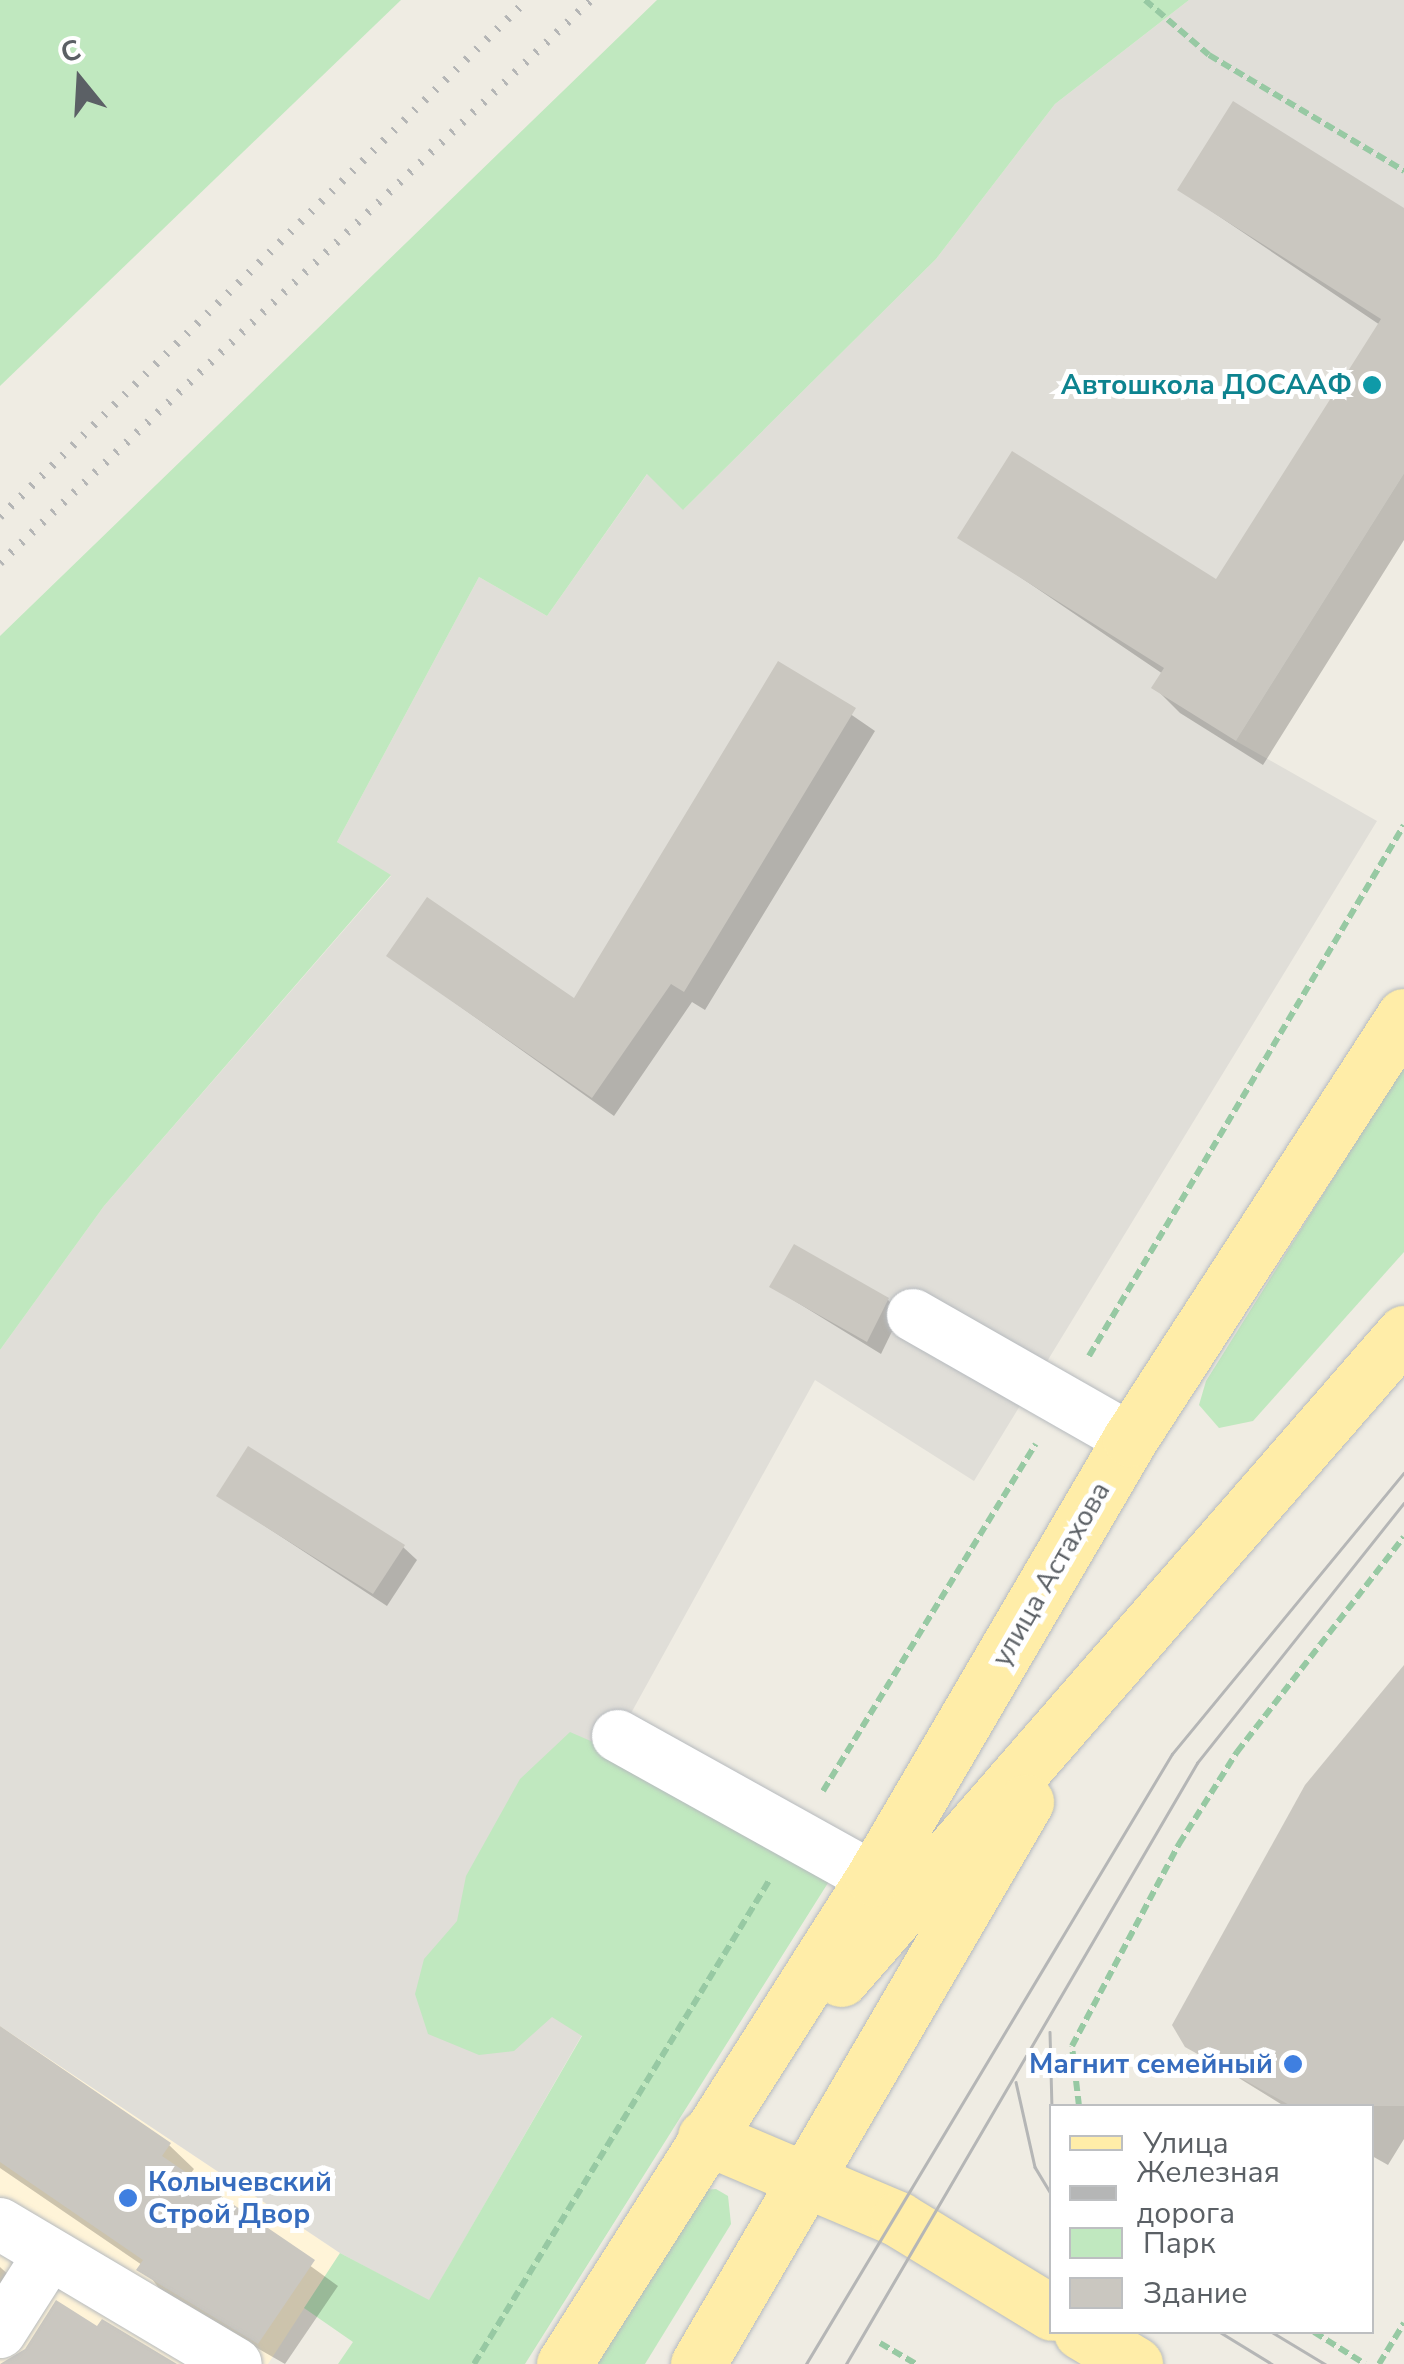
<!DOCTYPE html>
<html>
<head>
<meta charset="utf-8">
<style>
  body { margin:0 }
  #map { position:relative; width:1404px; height:2364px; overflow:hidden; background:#efece3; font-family:"Nunito Sans",sans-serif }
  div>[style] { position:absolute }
  .commercial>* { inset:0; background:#fff4d8 }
  .industrial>* { inset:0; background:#e0ded8 }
  .green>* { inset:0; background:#c0e8bf }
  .shadow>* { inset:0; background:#0003 }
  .building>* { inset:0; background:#cac7c0 }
  .path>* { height:6px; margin-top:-3px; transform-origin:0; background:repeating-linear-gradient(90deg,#97c9a3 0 10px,transparent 0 15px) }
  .roads { filter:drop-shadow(0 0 2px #b6babe) drop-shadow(0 0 2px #b6babe) }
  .minor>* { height:52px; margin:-26px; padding:0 26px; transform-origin:26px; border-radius:26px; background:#fff }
  .major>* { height:55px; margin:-27.5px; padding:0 27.5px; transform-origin:27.5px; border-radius:27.5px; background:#ffeda8 }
  .tram>* { height:2.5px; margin:-1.25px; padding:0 1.25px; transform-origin:1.25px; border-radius:1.25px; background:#b5b6b6 }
  .rail>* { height:8px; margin-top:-4px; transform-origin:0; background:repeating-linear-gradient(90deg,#b5b6b6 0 2.5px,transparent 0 14.5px) }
  .dots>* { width:28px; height:28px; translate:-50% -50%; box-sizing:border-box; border:5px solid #fff; border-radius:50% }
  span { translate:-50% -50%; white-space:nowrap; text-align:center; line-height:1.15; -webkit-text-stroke:10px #fff; paint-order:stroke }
  .culture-label { font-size:28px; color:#0d838f; font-weight:700 }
  .right { translate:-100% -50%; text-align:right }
  .street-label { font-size:28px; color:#5b6065 }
  .shop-label { font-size:28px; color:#366cbe; font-weight:700 }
  .left { translate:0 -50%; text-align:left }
  .legend { position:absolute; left:1049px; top:2104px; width:325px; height:230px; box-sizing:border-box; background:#fff; border:2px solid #bdbfc1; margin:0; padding:12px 18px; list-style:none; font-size:30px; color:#5b6065 }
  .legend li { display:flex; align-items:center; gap:20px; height:50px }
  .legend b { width:50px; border:2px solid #bdbfc1 }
  .north { position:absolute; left:30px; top:30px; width:100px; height:100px; -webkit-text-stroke:8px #fff; paint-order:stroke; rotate:342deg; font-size:28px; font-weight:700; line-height:40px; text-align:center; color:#5b6065 }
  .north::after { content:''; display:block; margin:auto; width:35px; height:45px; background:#5b6065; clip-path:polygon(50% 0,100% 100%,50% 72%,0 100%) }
</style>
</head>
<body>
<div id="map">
  <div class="commercial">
    <div style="clip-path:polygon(0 2026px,340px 2253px,268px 2364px,0 2364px)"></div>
  </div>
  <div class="industrial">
    <div style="clip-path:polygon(1189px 0,1404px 0,1404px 474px,1236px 741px,1377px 821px,974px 1481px,815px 1380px,487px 1974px,582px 2035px,429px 2301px,340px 2253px,0 2026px,0 1350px,104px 1206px,391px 876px,337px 842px,479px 577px,547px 616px,648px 473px,684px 509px,936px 259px,1055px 104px)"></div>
  </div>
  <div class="green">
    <div style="clip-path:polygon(0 0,401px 0,0 386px)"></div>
    <div style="clip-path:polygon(657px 0,1189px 0,1055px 104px,936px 259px,683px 510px,647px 474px,547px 616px,479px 577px,337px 842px,391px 875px,104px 1206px,0 1350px,0 636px)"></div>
    <div style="clip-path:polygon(1404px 1065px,1404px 1252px,1253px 1421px,1219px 1428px,1199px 1405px,1206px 1381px)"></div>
    <div style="clip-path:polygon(570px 1732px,692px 1785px,838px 1867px,525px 2364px,338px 2364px,353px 2342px,304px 2308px,340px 2253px,429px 2300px,582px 2036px,552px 2017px,514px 2051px,479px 2055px,428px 2034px,415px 1994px,424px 1959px,457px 1921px,466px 1876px,520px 1779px)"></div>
    <div style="clip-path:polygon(716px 2189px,728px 2196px,731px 2224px,645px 2364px,589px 2364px,704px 2190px)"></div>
  </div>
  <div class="shadow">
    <div style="clip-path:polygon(1180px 190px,1404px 211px,1404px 540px,1263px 765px,1180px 713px,1154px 687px,1163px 674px,961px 537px,1217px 583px,1380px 325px)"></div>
    <div style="clip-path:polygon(779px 665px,875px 731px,705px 1010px,692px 1002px,614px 1116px,389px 956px,575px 1001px)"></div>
    <div style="clip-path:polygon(772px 1287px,888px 1300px,901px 1313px,881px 1354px)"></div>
    <div style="clip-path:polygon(219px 1496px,403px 1547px,417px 1560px,387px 1606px)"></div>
    <div style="clip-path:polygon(1404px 1673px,1404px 2139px,1388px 2165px,1372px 2156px,1372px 2106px,1284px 2106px,1187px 2046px)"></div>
    <div style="clip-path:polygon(0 2029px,169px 2145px,194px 2169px,188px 2177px,338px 2286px,285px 2364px,163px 2294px,142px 2265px,0 2168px)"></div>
    <div style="clip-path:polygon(0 2267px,24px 2289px,0 2332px)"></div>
  </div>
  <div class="building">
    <div style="clip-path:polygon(1233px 101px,1404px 208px,1404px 474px,1236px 741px,1151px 688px,1164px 668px,957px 538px,1012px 451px,1216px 579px,1381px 319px,1177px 190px)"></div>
    <div style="clip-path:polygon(778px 661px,856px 708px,684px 992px,671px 984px,592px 1098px,386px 956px,427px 897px,574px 998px)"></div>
    <div style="clip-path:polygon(794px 1244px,889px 1298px,867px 1342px,769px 1287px)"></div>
    <div style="clip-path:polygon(248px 1446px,405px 1545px,373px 1594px,216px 1496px)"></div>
    <div style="clip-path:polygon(1404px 1665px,1404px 2106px,1291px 2106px,1185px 2047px,1172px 2025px,1305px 1785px)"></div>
    <div style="clip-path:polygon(0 2026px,171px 2143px,162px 2156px,315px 2260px,258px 2344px,136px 2270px,143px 2260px,0 2162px)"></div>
    <div style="clip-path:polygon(56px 2300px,97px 2326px,102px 2319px,177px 2364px,0 2364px,25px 2349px)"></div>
  </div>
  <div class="path">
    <div style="left:1145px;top:0;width:84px;rotate:40.7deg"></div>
    <div style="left:1209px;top:55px;width:227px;rotate:30.7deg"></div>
    <div style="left:1089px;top:1356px;width:617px;rotate:-59.32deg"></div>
    <div style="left:823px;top:1791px;width:407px;rotate:-58.5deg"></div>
    <div style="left:1079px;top:2106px;width:60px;rotate:-96.7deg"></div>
    <div style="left:1072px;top:2046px;width:229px;rotate:-62.1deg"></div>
    <div style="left:1179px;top:1844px;width:109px;rotate:-57.8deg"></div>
    <div style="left:1237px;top:1752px;width:272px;rotate:-52.2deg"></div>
    <div style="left:1314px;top:2332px;width:60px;rotate:32.1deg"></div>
    <div style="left:880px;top:2343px;width:42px;rotate:30.3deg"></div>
    <div style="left:474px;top:2364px;width:568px;rotate:-58.6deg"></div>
    <div style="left:1379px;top:2364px;width:48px;rotate:-58.6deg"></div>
  </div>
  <div class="roads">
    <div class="minor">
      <div style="left:913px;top:1315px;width:250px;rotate:29.7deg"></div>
      <div style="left:618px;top:1736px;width:292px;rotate:29.1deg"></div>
      <div style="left:0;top:2224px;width:274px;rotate:30.7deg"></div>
      <div style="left:0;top:2332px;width:91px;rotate:-57.5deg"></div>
    </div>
    <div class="major">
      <div style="left:841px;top:1979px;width:857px;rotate:-48.93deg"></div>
      <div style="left:705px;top:2137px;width:210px;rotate:23deg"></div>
      <div style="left:898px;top:2219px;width:180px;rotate:31.4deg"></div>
      <div style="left:1081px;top:2332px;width:63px;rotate:30.7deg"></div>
      <div style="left:564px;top:2364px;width:576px;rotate:-57.55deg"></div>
      <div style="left:873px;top:1878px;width:509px;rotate:-59.65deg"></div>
      <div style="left:1130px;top:1439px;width:504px;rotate:-57.07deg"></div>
      <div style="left:698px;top:2364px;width:651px;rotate:-59.73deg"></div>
    </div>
  </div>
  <div class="tram">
    <div style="left:1050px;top:2032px;width:75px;rotate:88.5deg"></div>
    <div style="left:1016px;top:2082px;width:87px;rotate:77.4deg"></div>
    <div style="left:1035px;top:2167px;width:33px;rotate:59deg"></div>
    <div style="left:1220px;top:2332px;width:61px;rotate:31.6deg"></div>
    <div style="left:1272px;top:2332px;width:62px;rotate:31.1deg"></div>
    <div style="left:806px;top:2364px;width:711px;rotate:-59.04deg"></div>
    <div style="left:1172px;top:1754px;width:364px;rotate:-50.5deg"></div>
    <div style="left:846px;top:2364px;width:696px;rotate:-59.71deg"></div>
    <div style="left:1197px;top:1763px;width:332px;rotate:-51.5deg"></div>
  </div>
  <div class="rail">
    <div style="left:0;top:517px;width:738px;rotate:-44.45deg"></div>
    <div style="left:0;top:563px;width:816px;rotate:-43.61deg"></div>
  </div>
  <div class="dots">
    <div style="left:1372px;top:385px;background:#0f9aa8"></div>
    <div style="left:1293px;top:2064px;background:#3f7fe0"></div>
    <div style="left:128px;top:2198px;background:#3f7fe0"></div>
  </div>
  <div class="culture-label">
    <span class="right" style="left:1352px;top:385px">Автошкола ДОСААФ</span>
  </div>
  <div class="street-label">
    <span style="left:1051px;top:1574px;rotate:-60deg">улица Астахова</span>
  </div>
  <div class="shop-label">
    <span class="right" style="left:1273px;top:2064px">Магнит семейный</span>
    <span class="left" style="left:148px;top:2198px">Колычевский<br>Строй Двор</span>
  </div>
  <ul class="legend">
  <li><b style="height:12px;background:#ffeda8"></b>Улица</li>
  <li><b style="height:12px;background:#b5b6b6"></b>Железная дорога</li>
  <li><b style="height:28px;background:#c0e8bf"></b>Парк</li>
  <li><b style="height:28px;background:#cac7c0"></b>Здание</li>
  </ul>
  <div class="north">С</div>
</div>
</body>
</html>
